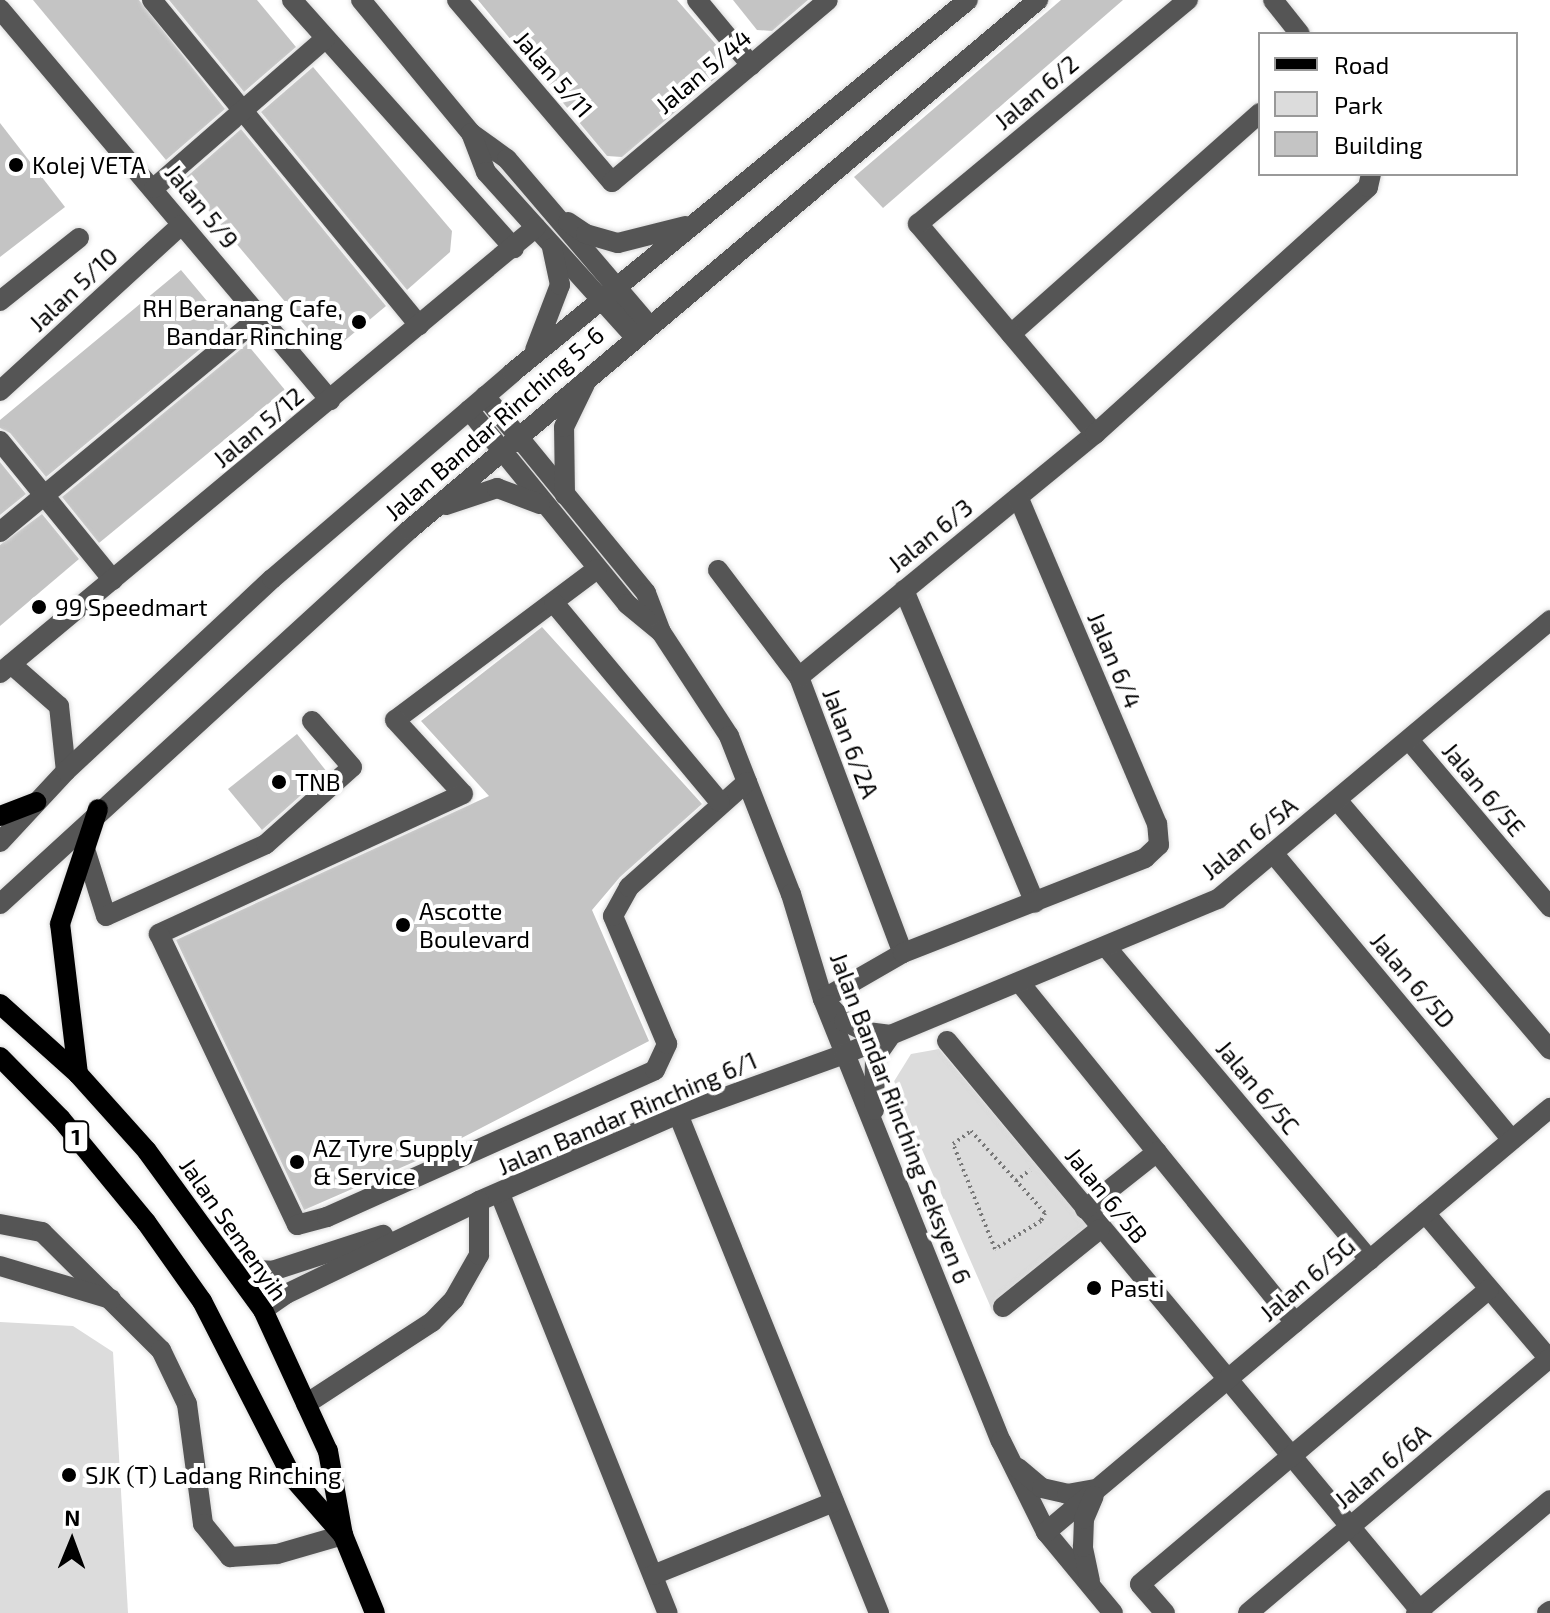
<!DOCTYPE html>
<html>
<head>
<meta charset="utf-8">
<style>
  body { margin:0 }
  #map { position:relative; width:1550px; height:1613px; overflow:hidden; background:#fff; font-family:"Exo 2",sans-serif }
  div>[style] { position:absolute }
  .green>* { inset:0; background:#dcdcdc }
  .building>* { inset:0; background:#c4c4c4 }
  .path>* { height:4px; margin-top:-2px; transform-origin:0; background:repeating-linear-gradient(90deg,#777 0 2px,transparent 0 6px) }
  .roads { filter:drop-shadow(0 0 2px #dbdbdb) drop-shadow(0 0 2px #dbdbdb) }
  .minor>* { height:20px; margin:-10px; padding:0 10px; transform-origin:10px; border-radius:10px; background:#555 }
  .major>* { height:20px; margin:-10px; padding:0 10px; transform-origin:10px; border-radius:10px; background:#000 }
  .dots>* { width:22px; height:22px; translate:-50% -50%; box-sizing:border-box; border:4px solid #fff; border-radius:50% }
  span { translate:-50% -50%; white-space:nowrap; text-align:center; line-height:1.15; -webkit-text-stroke:8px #fff; paint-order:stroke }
  .shield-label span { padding:2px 6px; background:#fff; border:2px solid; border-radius:6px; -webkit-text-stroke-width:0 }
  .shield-label { font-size:22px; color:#000; font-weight:700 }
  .street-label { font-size:24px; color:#000 }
  .poi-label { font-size:24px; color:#000 }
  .left { translate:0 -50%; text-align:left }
  .right { translate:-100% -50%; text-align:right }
  .legend { position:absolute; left:1258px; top:32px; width:260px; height:144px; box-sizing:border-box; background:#fff; border:2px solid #999; margin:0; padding:10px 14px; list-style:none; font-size:24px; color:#000 }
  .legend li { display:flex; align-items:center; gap:16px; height:40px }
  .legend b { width:40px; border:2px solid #999 }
  .north { position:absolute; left:32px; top:1501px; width:80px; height:80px; -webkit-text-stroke:6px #fff; paint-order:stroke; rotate:1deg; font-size:22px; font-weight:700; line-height:32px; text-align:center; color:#000 }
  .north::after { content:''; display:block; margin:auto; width:28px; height:36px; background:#000; clip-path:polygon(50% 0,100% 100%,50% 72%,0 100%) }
</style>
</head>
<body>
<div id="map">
  <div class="green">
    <div style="clip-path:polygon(939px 1049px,1091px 1230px,992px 1310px,893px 1083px,911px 1054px)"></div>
    <div style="clip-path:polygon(0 1322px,73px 1326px,113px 1352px,128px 1613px,0 1613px)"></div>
  </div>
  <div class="building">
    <div style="clip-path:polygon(33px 0,139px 0,225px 109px,166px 160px)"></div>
    <div style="clip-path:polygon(169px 0,257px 0,296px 47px,244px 92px)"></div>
    <div style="clip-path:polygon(478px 0,677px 0,726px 56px,725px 70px,622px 157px,607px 156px)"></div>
    <div style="clip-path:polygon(733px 0,808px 0,772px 31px,757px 30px)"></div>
    <div style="clip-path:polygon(1061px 0,1123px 0,883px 208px,854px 177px)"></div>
    <div style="clip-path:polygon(313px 67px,452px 231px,450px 252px,407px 290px,261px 112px)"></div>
    <div style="clip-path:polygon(0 123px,65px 207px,0 257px)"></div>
    <div style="clip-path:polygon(241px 129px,386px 306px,343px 342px,318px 341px,183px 180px)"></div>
    <div style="clip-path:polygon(181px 270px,228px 326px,46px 477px,10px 433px,0 428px,0 420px)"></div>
    <div style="clip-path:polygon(247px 344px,285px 390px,99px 543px,62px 497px)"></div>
    <div style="clip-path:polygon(0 462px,26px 494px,0 515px)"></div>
    <div style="clip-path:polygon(42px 514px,79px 559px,0 626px,0 545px)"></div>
    <div style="clip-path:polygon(542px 627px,702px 804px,620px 877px,592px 910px,649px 1041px,423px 1158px,304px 1210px,176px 940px,489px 796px,421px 721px)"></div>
    <div style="clip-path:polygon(297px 734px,327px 772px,262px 830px,228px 789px)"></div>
  </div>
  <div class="path">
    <div style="left:971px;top:1131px;width:110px;rotate:47.9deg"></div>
    <div style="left:1045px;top:1213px;width:9px;rotate:117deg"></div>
    <div style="left:1041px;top:1221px;width:54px;rotate:148.7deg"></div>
    <div style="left:995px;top:1249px;width:113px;rotate:-111.8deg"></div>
    <div style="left:953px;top:1144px;width:22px;rotate:-36deg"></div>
    <div style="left:1016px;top:1181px;width:18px;rotate:-38deg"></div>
  </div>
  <div class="roads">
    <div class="minor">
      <div style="left:152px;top:0;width:421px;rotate:50.6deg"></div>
      <div style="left:292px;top:0;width:333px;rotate:48.2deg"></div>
      <div style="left:361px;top:0;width:173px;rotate:50.4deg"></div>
      <div style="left:471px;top:133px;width:44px;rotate:35.8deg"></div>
      <div style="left:507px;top:159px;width:218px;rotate:49.5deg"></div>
      <div style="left:457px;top:0;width:239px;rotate:49.6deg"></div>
      <div style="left:612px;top:182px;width:282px;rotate:-40.1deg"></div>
      <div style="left:697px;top:0;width:85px;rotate:50.3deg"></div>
      <div style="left:1273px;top:0;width:43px;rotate:51.5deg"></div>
      <div style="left:0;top:9px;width:512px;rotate:49.84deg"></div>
      <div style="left:471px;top:133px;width:42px;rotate:69deg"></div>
      <div style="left:486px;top:172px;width:222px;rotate:47.9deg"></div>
      <div style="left:154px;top:188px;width:227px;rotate:-41.1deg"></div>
      <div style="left:568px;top:222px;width:22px;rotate:34deg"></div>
      <div style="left:586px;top:234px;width:33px;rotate:16deg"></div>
      <div style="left:618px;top:243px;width:69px;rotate:-14.2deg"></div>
      <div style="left:0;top:301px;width:101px;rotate:-38.6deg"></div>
      <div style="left:1011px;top:334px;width:333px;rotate:-41.6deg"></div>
      <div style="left:535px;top:350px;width:70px;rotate:-69deg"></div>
      <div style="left:560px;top:285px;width:38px;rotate:-102deg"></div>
      <div style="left:0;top:391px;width:246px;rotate:-42.5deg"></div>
      <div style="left:485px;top:396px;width:254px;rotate:50.7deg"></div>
      <div style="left:646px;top:593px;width:42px;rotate:69deg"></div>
      <div style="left:469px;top:410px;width:250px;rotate:50.8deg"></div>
      <div style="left:627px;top:604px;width:44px;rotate:39.5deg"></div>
      <div style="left:661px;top:632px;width:124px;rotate:56.8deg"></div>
      <div style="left:729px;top:736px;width:170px;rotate:68.6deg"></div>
      <div style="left:791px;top:894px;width:110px;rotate:73.1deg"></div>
      <div style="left:823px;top:999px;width:476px;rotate:68.1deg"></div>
      <div style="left:1001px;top:1441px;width:102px;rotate:63.7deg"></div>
      <div style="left:1046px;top:1532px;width:105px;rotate:50.4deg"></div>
      <div style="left:1095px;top:434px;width:275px;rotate:-130.1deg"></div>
      <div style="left:918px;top:224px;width:351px;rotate:-39.7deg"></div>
      <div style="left:0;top:441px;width:179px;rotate:50.9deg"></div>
      <div style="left:565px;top:495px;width:68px;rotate:-90.8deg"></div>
      <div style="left:564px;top:427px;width:48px;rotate:-64deg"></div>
      <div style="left:446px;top:505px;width:54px;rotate:-18.4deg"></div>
      <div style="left:497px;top:488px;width:46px;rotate:20.4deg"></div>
      <div style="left:0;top:532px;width:339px;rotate:-39.6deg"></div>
      <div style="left:597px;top:569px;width:252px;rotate:143.2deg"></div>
      <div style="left:395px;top:720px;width:100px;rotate:47.4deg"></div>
      <div style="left:463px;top:794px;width:335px;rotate:155.3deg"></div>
      <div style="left:159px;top:934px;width:322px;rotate:64.6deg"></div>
      <div style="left:297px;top:1225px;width:31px;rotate:-15deg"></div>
      <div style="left:327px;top:1217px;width:359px;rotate:-24.1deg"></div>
      <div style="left:655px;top:1070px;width:29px;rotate:-65deg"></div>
      <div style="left:667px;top:1044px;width:139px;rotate:-112.9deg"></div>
      <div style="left:613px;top:916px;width:33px;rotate:-61deg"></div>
      <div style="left:629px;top:887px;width:158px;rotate:-41.7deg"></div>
      <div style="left:718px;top:570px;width:134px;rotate:52.9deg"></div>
      <div style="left:799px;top:677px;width:295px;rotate:69.4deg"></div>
      <div style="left:904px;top:590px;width:339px;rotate:67.3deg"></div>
      <div style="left:554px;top:603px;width:259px;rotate:50.2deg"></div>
      <div style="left:11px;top:664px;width:64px;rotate:41.2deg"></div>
      <div style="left:59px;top:706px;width:65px;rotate:83.9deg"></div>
      <div style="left:0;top:673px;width:697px;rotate:-39.76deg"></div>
      <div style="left:799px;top:677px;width:383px;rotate:-39.4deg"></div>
      <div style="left:1095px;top:434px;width:368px;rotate:-42.1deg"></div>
      <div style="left:1368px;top:187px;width:13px;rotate:-77deg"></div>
      <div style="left:1409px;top:740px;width:219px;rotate:49.8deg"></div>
      <div style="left:1337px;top:800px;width:328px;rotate:49.5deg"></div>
      <div style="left:0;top:842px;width:97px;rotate:-47.1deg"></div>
      <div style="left:66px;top:771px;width:282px;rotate:-43deg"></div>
      <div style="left:272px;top:579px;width:316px;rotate:-40.6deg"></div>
      <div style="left:512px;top:373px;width:589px;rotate:-39.28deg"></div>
      <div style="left:85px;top:849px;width:70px;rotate:72.6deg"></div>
      <div style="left:106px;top:916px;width:175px;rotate:-24.2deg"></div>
      <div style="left:266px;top:844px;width:115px;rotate:-41.8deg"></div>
      <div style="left:352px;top:767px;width:61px;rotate:-131deg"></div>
      <div style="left:1273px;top:853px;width:373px;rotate:50.2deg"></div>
      <div style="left:0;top:904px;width:554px;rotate:-42.44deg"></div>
      <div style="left:409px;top:530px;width:823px;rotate:-40.12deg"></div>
      <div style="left:1107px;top:948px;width:408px;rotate:49.9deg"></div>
      <div style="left:1020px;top:983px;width:437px;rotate:51deg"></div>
      <div style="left:823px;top:999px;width:92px;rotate:-29.9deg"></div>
      <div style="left:903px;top:953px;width:260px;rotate:-21.4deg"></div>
      <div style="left:1145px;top:858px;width:19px;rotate:-43deg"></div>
      <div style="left:1159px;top:845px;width:21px;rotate:-95deg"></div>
      <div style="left:1157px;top:824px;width:355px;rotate:-113deg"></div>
      <div style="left:829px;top:1005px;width:22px;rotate:47deg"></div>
      <div style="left:844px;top:1021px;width:25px;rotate:26deg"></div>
      <div style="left:867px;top:1032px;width:24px;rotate:7deg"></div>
      <div style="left:947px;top:1041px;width:744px;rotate:50.29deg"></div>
      <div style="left:874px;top:1110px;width:52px;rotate:-88.9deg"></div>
      <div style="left:875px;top:1058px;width:28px;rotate:-55deg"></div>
      <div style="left:678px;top:1114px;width:538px;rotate:68.06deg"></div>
      <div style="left:500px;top:1194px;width:451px;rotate:68.2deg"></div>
      <div style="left:1085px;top:1209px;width:92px;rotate:-38.4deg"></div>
      <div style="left:1425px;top:1213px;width:193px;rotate:49.6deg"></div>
      <div style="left:0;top:1224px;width:43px;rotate:10.8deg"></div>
      <div style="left:42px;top:1232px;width:168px;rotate:44.8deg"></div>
      <div style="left:161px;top:1350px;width:60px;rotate:64.3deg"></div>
      <div style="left:187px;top:1404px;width:121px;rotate:82.4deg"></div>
      <div style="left:203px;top:1524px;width:43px;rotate:50.7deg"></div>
      <div style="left:230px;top:1557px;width:47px;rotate:-3.7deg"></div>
      <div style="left:277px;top:1554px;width:69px;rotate:-16.1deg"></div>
      <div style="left:0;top:1266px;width:116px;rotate:16.6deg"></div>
      <div style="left:237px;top:1269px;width:35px;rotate:3deg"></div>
      <div style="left:272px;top:1271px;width:117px;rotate:-18deg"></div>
      <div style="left:1003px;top:1307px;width:124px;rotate:-38.8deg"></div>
      <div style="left:263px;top:1310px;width:28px;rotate:-35deg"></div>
      <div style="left:286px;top:1294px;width:214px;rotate:-25.7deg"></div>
      <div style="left:479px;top:1201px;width:217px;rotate:-23.6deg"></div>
      <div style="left:678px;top:1114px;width:177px;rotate:-19.8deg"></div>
      <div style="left:845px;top:1054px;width:404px;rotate:-22.6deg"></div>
      <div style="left:1218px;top:899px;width:434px;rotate:-40deg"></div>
      <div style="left:306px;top:1404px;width:150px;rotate:-33.1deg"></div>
      <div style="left:432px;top:1322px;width:32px;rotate:-46deg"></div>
      <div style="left:454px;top:1299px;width:51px;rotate:-60.4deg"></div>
      <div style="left:479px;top:1255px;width:54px;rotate:-90deg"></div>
      <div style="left:1018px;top:1468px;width:31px;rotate:40deg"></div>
      <div style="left:1042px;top:1488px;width:26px;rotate:13deg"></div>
      <div style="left:1067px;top:1494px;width:27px;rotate:-10deg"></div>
      <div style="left:1046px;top:1532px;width:659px;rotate:-40.07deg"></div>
      <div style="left:653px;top:1575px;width:195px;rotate:-22deg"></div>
      <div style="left:1090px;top:1581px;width:35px;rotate:-102deg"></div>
      <div style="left:1083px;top:1547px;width:28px;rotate:-88deg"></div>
      <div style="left:1084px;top:1519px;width:25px;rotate:-67deg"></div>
      <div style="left:1165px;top:1613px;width:38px;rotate:-131deg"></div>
      <div style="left:1140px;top:1584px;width:457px;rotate:-40.2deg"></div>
      <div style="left:1248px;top:1613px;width:394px;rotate:-40.2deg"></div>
      <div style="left:1416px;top:1613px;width:175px;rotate:-40.1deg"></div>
      <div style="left:1547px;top:1613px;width:4px;rotate:-34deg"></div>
    </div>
    <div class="major">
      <div style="left:0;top:816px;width:39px;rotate:-21deg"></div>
      <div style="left:0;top:1004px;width:105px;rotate:41.9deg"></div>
      <div style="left:78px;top:1074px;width:103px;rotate:48.1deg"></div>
      <div style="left:147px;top:1151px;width:197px;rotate:53.9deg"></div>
      <div style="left:263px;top:1310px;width:155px;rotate:65.3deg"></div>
      <div style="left:328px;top:1451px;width:85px;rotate:79.9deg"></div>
      <div style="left:343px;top:1535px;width:84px;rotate:67.7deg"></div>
      <div style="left:0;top:1057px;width:87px;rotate:45.5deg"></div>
      <div style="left:61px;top:1119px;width:134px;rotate:50.5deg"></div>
      <div style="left:146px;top:1222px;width:97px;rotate:54.7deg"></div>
      <div style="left:202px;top:1301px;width:198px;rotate:62.9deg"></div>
      <div style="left:292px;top:1477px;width:77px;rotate:48.7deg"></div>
      <div style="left:78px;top:1074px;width:151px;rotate:-96.8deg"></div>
      <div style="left:60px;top:924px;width:121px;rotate:-71.7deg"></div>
    </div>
  </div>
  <div class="dots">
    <div style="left:16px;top:165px;background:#000"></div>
    <div style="left:359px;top:322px;background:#000"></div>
    <div style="left:39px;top:607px;background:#000"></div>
    <div style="left:279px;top:782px;background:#000"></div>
    <div style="left:403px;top:925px;background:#000"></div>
    <div style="left:297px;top:1162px;background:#000"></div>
    <div style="left:1094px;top:1288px;background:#000"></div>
    <div style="left:69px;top:1475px;background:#000"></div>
  </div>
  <div class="shield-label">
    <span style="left:76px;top:1137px">1</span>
  </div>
  <div class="street-label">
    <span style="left:703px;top:71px;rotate:-40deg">Jalan 5/44</span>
    <span style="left:554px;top:74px;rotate:49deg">Jalan 5/11</span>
    <span style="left:1036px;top:92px;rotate:-40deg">Jalan 6/2</span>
    <span style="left:202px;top:206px;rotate:51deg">Jalan 5/9</span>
    <span style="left:73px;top:289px;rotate:-43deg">Jalan 5/10</span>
    <span style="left:494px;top:423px;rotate:-41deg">Jalan Bandar Rinching 5-6</span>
    <span style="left:258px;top:427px;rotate:-40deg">Jalan 5/12</span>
    <span style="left:930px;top:535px;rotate:-39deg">Jalan 6/3</span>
    <span style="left:1115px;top:660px;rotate:67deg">Jalan 6/4</span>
    <span style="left:851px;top:743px;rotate:69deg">Jalan 6/2A</span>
    <span style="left:1484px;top:789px;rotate:50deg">Jalan 6/5E</span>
    <span style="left:1249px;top:838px;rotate:-39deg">Jalan 6/5A</span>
    <span style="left:1413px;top:980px;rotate:50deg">Jalan 6/5D</span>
    <span style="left:1258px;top:1087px;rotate:50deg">Jalan 6/5C</span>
    <span style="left:627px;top:1113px;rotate:-23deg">Jalan Bandar Rinching 6/1</span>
    <span style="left:901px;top:1118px;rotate:69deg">Jalan Bandar Rinching Seksyen 6</span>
    <span style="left:1107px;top:1195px;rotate:51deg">Jalan 6/5B</span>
    <span style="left:234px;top:1229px;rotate:55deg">Jalan Semenyih</span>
    <span style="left:1307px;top:1279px;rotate:-40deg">Jalan 6/5G</span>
    <span style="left:1382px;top:1466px;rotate:-40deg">Jalan 6/6A</span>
  </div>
  <div class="poi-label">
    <span class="left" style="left:32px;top:165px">Kolej VETA</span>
    <span class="right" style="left:343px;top:322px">RH Beranang Cafe,<br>Bandar Rinching</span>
    <span class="left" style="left:55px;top:607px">99 Speedmart</span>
    <span class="left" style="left:295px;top:782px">TNB</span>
    <span class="left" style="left:419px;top:925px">Ascotte<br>Boulevard</span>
    <span class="left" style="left:313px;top:1162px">AZ Tyre Supply<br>&amp; Service</span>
    <span class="left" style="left:1110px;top:1288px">Pasti</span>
    <span class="left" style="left:85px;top:1475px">SJK (T) Ladang Rinching</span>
  </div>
  <ul class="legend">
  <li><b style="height:10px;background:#000"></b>Road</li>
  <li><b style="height:22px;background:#dcdcdc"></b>Park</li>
  <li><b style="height:22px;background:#c4c4c4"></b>Building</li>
  </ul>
  <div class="north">N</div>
</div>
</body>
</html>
